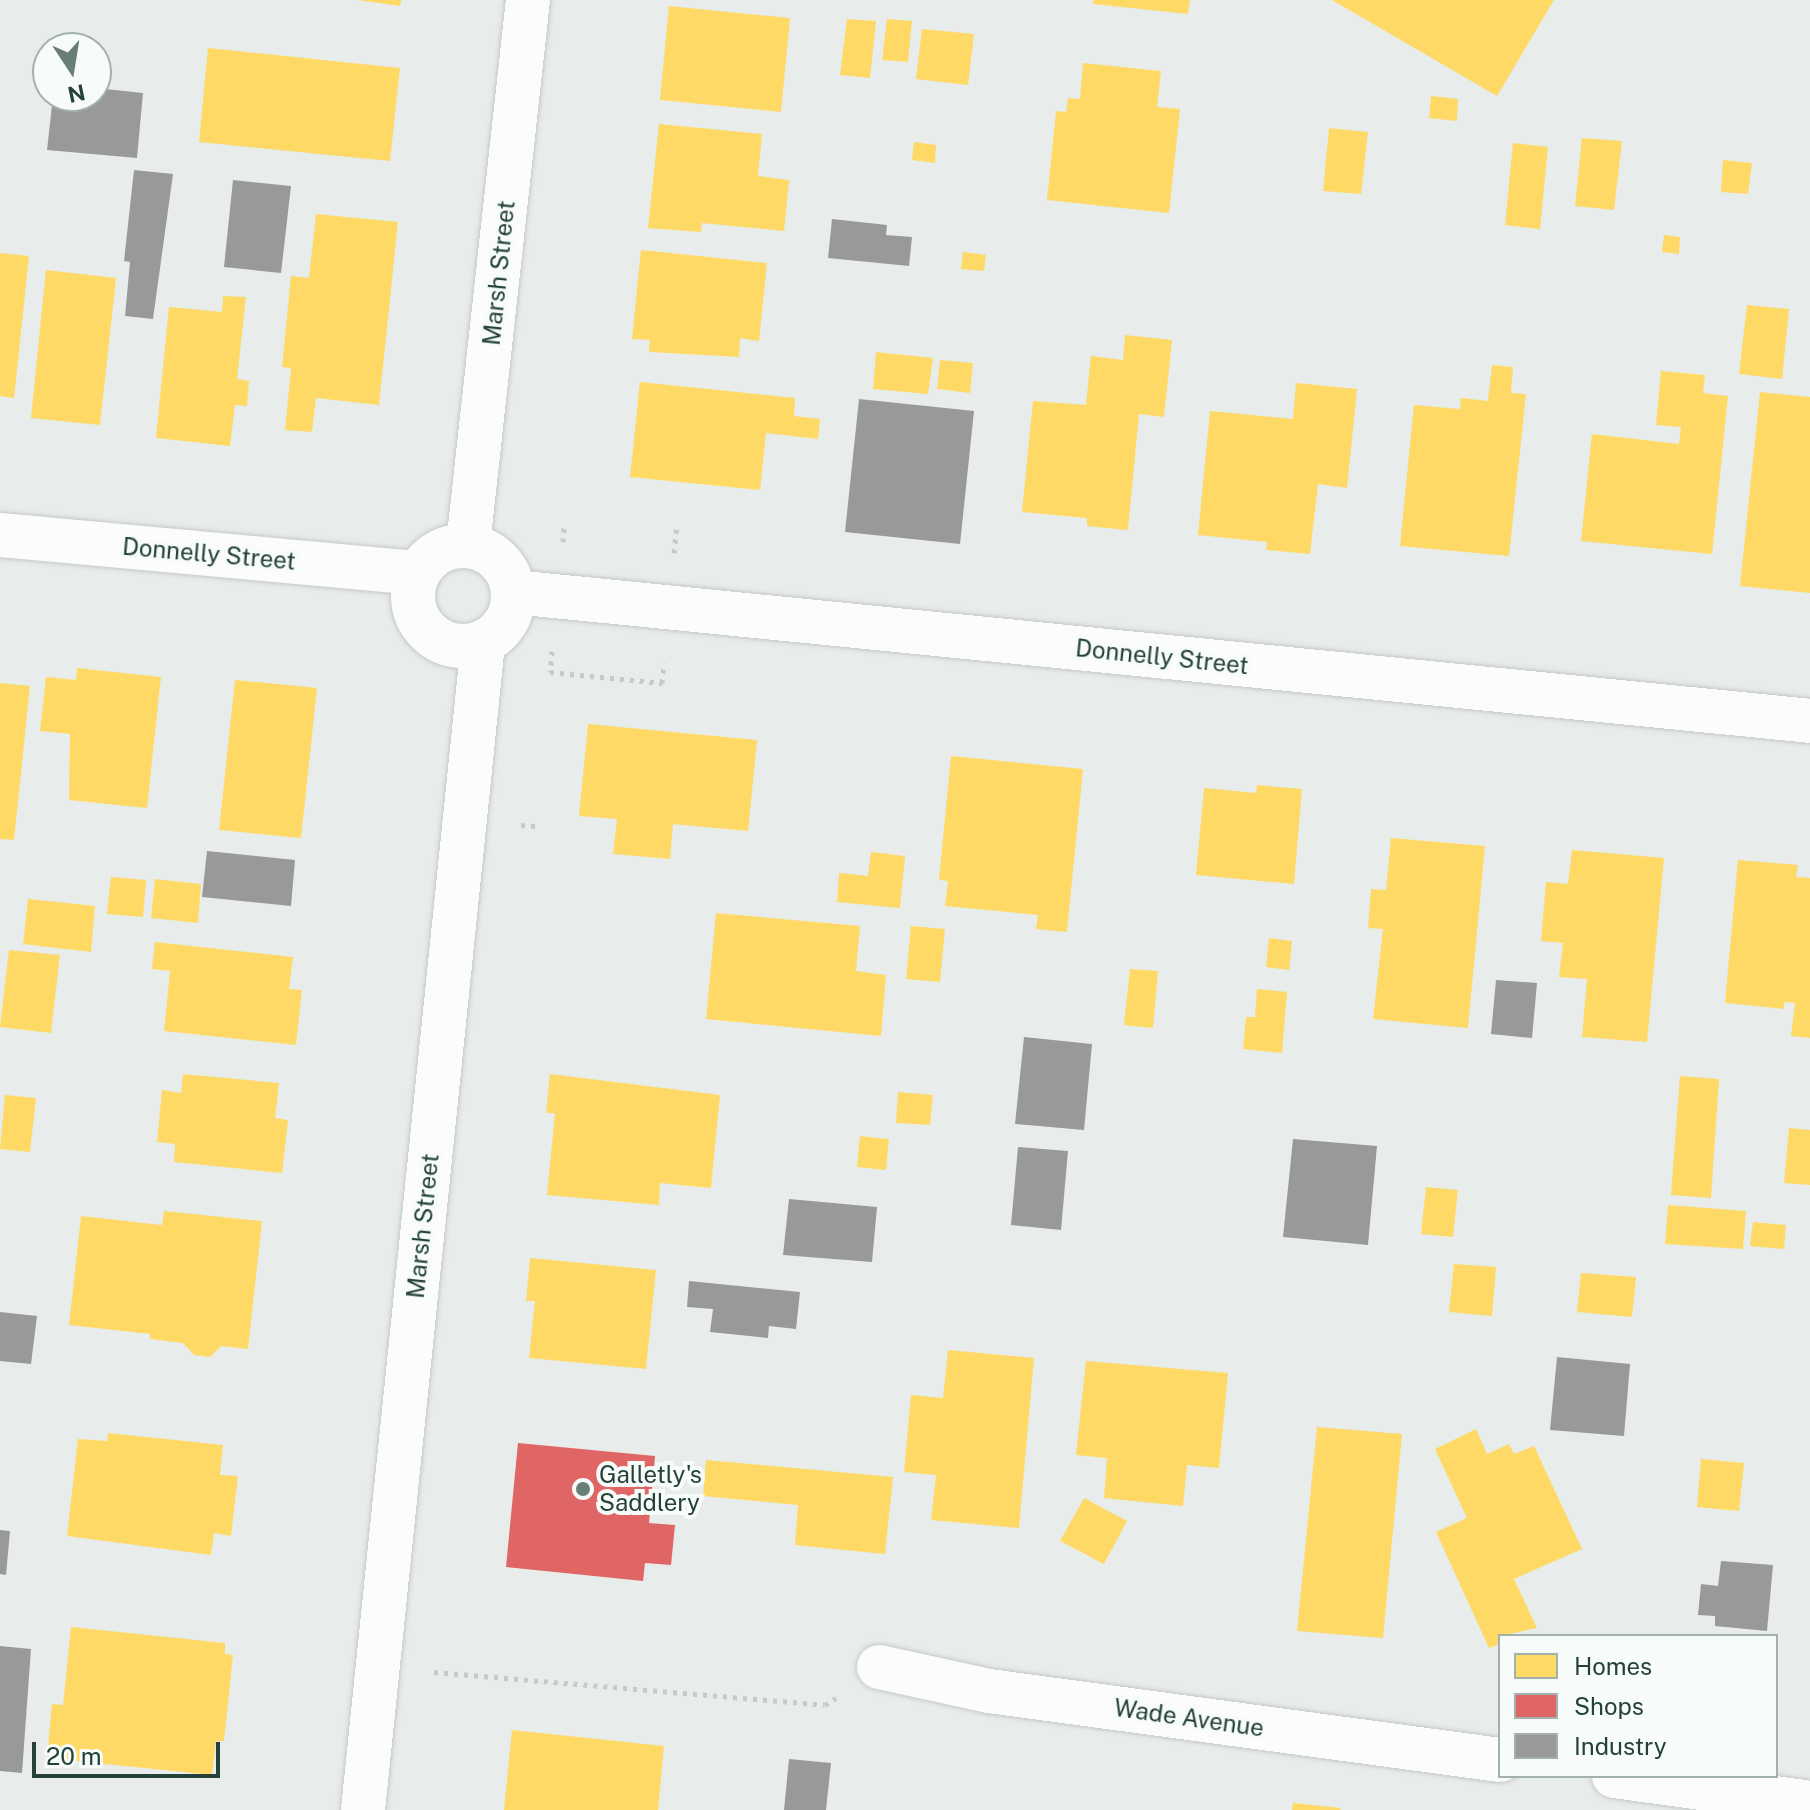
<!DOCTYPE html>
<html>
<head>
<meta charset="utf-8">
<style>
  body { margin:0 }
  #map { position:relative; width:1810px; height:1810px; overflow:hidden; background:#e8edeb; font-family:"Public Sans",sans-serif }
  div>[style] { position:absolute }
  .homes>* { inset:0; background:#ffd966 }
  .shops>* { inset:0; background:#e06666 }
  .industry>* { inset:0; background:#999 }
  .path>* { height:5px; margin-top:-2.5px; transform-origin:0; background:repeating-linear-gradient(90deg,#c3ccca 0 4px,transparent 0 10px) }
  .roads { filter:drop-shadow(0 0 2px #c5cac8) drop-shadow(0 0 2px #c5cac8) }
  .street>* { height:44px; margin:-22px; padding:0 22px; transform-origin:22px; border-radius:22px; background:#fcfcfc }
  .secondary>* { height:44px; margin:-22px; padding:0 22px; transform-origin:22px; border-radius:22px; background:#fcfcfc }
  .secondary>.ring { margin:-22px; padding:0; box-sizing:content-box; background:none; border:44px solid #fcfcfc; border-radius:50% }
  .dots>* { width:22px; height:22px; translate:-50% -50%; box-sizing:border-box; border:4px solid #f7fbf9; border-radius:50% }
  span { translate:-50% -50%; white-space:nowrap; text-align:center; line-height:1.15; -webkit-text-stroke:8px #f7fbf9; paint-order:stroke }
  .street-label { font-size:24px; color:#24423a }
  .poi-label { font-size:24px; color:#24423a }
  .left { translate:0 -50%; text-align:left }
  .legend { position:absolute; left:1498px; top:1634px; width:280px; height:144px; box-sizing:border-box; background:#f7fbf9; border:2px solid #a3b1ad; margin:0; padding:10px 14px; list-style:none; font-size:24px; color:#24423a }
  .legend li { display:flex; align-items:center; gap:16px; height:40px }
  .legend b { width:40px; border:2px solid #a3b1ad }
  .north { position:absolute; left:32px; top:32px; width:80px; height:80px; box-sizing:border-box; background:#f7fbf9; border:2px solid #a3b1ad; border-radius:50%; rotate:168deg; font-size:22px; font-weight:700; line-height:32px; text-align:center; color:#24423a }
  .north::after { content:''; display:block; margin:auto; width:28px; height:36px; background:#697e78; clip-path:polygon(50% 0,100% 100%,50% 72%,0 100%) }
  .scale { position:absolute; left:32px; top:1742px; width:188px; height:36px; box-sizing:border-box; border:4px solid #24423a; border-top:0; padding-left:10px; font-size:24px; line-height:28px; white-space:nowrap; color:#24423a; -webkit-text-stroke:6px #f7fbf9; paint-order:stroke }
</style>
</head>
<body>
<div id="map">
  <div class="homes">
    <div style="clip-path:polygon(358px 0,401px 0,400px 6px)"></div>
    <div style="clip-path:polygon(1093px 0,1190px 0,1188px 14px,1093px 4px)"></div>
    <div style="clip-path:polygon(1332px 0,1554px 0,1497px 96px)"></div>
    <div style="clip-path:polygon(669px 6px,790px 18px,781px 112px,660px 100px)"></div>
    <div style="clip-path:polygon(847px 19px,876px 21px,870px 78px,840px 75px)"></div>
    <div style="clip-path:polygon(887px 19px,912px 21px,908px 62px,882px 60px)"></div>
    <div style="clip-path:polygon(922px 29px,974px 34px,968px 85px,916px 79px)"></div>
    <div style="clip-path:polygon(208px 48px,400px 68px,390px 161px,199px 142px)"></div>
    <div style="clip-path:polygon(1083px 63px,1161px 71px,1157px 107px,1180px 109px,1169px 213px,1047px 200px,1056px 111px,1066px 112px,1068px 98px,1080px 99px)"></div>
    <div style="clip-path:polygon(1431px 96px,1458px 99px,1457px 121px,1429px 118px)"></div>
    <div style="clip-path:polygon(659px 124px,762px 134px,758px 176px,789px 180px,784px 231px,702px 223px,701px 232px,648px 228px)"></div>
    <div style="clip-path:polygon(1329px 128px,1368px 132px,1361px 194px,1323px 191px)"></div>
    <div style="clip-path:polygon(1582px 138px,1622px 141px,1614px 210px,1575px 206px)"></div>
    <div style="clip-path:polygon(914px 142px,936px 145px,935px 163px,912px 160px)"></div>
    <div style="clip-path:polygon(1513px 143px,1548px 147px,1540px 229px,1505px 225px)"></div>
    <div style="clip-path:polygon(1723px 160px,1752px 163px,1748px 194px,1721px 192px)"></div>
    <div style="clip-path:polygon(316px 214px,398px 222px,379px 405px,316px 398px,312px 432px,285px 430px,291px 368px,282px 367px,291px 276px,309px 278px)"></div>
    <div style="clip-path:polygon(1664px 235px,1680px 237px,1679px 254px,1662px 252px)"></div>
    <div style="clip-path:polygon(641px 250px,767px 263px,759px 341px,740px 338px,739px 357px,649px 352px,650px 340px,632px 339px)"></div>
    <div style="clip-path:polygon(963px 252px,986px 255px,984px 271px,961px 269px)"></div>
    <div style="clip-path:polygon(0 253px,29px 256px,14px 398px,0 396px)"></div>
    <div style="clip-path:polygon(46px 270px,116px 278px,100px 425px,31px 418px)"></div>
    <div style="clip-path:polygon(223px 296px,246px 297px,237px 379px,249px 381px,247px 406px,235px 405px,230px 446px,156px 438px,169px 307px,222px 312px)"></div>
    <div style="clip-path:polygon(1747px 305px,1789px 309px,1782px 379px,1739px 374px)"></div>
    <div style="clip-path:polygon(1125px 335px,1172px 340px,1164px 417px,1139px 414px,1128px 530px,1087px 526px,1087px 518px,1022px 512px,1033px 401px,1086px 405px,1091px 356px,1123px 360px)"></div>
    <div style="clip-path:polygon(876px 352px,933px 358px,928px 394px,873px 389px)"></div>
    <div style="clip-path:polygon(940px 360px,973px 363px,970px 393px,937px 389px)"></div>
    <div style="clip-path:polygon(1492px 365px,1513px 367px,1511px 393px,1526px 394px,1509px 556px,1400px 546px,1414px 405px,1460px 409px,1461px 398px,1488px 401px)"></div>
    <div style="clip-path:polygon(1661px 371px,1705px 375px,1703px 393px,1728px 396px,1712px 554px,1581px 541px,1592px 434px,1679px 444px,1681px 427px,1656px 425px)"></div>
    <div style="clip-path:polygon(640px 382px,795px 398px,794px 416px,820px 419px,818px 439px,766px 433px,760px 490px,630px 477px)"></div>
    <div style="clip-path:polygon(1296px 383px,1357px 389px,1347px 488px,1318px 484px,1310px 554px,1266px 550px,1267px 542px,1198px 535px,1210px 411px,1293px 419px)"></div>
    <div style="clip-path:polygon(1760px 392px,1810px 397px,1810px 593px,1740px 586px)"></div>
    <div style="clip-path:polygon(77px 668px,161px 677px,147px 808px,69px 800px,70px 734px,40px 731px,46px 677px,76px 680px)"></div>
    <div style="clip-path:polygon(235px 680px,317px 688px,301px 838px,219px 830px)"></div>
    <div style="clip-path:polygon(0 683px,30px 686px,14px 840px,0 839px)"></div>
    <div style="clip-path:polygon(588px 724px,757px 740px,748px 831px,673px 824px,670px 859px,613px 854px,617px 819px,579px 816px)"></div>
    <div style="clip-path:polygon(951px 756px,1083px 769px,1067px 932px,1036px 929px,1038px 915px,945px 906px,948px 881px,939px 880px)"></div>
    <div style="clip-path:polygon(1257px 785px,1302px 789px,1294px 884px,1196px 875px,1204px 788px,1256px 793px)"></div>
    <div style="clip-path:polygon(1391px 838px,1485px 846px,1468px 1028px,1373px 1019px,1383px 929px,1368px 928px,1371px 889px,1386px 890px)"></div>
    <div style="clip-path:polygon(1572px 850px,1664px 858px,1647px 1042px,1582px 1037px,1587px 979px,1559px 977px,1563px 943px,1541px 941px,1546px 882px,1568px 884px)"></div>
    <div style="clip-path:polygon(871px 852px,905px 856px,900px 908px,837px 902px,839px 873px,868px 876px)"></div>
    <div style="clip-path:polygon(1738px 860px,1798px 865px,1796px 877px,1810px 878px,1810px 1038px,1791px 1036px,1795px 1003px,1784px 1002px,1784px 1009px,1725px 1003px)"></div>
    <div style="clip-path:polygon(111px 877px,146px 880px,143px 917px,107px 914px)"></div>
    <div style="clip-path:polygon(155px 879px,201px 884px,198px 923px,151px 918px)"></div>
    <div style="clip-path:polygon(28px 899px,95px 906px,91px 952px,23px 944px)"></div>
    <div style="clip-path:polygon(716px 913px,860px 926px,856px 971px,886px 975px,881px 1036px,706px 1019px)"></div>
    <div style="clip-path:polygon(911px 926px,945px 929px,940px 982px,906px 979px)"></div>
    <div style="clip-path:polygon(1269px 938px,1292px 941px,1289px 970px,1266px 967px)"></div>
    <div style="clip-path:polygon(155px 942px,293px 957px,289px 989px,302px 990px,296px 1045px,164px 1031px,170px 971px,152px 969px)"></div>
    <div style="clip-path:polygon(9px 950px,60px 955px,51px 1033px,0 1027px)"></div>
    <div style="clip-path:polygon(1130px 969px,1158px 971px,1153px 1028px,1124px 1025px)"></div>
    <div style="clip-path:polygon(1257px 989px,1287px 992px,1282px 1053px,1243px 1049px,1246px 1017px,1255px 1017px)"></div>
    <div style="clip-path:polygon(183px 1074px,279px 1083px,275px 1118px,288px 1120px,282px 1173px,174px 1162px,175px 1144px,157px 1142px,162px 1090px,181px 1093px)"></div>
    <div style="clip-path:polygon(550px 1074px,720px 1095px,711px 1188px,660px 1183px,659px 1205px,547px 1195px,555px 1113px,546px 1113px)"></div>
    <div style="clip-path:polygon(1680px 1076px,1719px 1079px,1711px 1198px,1671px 1195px)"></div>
    <div style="clip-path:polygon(898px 1092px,933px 1095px,930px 1125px,896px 1123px)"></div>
    <div style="clip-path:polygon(5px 1095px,36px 1098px,30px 1152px,0 1149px)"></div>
    <div style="clip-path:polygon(1789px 1128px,1810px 1130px,1810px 1185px,1784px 1183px)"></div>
    <div style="clip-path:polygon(860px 1136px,889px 1139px,886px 1170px,857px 1167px)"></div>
    <div style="clip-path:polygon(1426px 1187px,1458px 1190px,1453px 1237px,1421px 1234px)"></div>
    <div style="clip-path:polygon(1668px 1205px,1746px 1211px,1743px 1249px,1665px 1244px)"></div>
    <div style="clip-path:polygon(164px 1211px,262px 1221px,248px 1349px,221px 1346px,210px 1357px,194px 1355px,183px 1343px,150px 1339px,150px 1334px,69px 1325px,81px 1216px,162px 1225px)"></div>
    <div style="clip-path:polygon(1753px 1222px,1786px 1225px,1784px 1249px,1750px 1246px)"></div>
    <div style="clip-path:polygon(530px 1258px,656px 1270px,646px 1369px,529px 1358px,535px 1301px,526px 1301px)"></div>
    <div style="clip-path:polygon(1454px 1264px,1496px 1267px,1492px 1316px,1449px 1312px)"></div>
    <div style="clip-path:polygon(1581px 1273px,1636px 1277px,1632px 1317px,1577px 1312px)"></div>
    <div style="clip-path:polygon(948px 1350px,1034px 1358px,1019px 1528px,931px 1520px,936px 1475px,904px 1472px,911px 1395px,943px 1398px)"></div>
    <div style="clip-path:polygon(1086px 1361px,1228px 1373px,1219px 1468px,1187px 1465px,1183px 1506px,1104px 1498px,1107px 1458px,1076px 1455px)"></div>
    <div style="clip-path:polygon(1317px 1427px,1402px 1434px,1383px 1638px,1297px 1631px)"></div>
    <div style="clip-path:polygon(1476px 1429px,1487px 1454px,1509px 1444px,1514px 1454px,1534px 1446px,1582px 1549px,1514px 1579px,1537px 1628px,1500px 1636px,1500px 1644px,1489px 1648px,1436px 1532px,1467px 1518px,1435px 1449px)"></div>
    <div style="clip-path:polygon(108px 1433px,223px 1445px,220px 1475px,238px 1476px,231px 1536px,214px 1533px,211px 1555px,67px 1536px,78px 1439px,107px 1441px)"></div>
    <div style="clip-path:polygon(1701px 1459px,1744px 1463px,1739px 1511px,1697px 1507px)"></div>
    <div style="clip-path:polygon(706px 1460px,893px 1477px,885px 1554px,795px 1545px,798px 1505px,703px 1496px)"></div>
    <div style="clip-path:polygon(1084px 1498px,1127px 1521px,1104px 1564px,1060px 1541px)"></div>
    <div style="clip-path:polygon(71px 1627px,225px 1643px,225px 1654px,233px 1655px,224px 1741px,216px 1741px,212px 1775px,47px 1758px,52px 1704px,63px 1705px)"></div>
    <div style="clip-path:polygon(512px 1730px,664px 1746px,658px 1810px,504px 1810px)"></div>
    <div style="clip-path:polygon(1293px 1803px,1341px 1808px,1340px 1810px,1292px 1810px)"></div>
  </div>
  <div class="shops">
    <div style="clip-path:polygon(518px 1443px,655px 1456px,649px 1523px,675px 1525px,671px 1565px,645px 1563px,643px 1581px,506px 1567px)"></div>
  </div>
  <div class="industry">
    <div style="clip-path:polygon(96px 88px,143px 93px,137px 158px,47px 150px,53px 96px,96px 96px)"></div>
    <div style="clip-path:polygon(134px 170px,173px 174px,153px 319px,125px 316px,130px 262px,124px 261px)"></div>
    <div style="clip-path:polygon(233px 180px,291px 186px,281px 273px,224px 267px)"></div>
    <div style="clip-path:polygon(832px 219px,887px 225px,886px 235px,912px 237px,909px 266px,828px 258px)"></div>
    <div style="clip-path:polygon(859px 399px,974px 411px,960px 544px,845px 532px)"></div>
    <div style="clip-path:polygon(207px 851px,295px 860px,291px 906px,202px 897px)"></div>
    <div style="clip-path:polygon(1496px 980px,1537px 983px,1532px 1038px,1491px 1034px)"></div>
    <div style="clip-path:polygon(1024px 1037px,1092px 1044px,1084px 1130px,1015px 1124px)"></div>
    <div style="clip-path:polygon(1293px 1139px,1377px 1146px,1368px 1245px,1283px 1237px)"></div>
    <div style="clip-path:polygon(1018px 1147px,1068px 1151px,1061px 1230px,1011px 1225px)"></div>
    <div style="clip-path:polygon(789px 1199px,877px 1207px,872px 1262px,783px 1255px)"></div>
    <div style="clip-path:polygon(689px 1281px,800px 1292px,796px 1329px,769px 1326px,768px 1338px,710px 1332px,713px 1309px,687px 1307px)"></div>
    <div style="clip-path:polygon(0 1312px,37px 1316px,31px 1364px,0 1361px)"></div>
    <div style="clip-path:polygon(1557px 1357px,1630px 1364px,1624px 1436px,1550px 1430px)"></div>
    <div style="clip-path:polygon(0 1530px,10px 1531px,6px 1575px,0 1574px)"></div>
    <div style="clip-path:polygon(1721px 1561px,1773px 1565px,1767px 1631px,1715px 1626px,1715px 1616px,1698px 1615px,1701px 1584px,1718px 1586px)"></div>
    <div style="clip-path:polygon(0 1646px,31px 1649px,22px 1773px,0 1771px)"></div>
    <div style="clip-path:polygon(789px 1759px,831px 1763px,826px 1810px,784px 1810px)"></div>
  </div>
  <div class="path">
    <div style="left:563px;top:542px;width:15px;rotate:-86deg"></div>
    <div style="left:674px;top:553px;width:29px;rotate:-84deg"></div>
    <div style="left:552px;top:651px;width:21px;rotate:95deg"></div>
    <div style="left:550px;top:672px;width:113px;rotate:5.6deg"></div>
    <div style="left:662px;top:683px;width:20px;rotate:-84deg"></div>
    <div style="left:521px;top:825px;width:14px;rotate:4deg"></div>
    <div style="left:434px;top:1672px;width:392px;rotate:4.8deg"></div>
    <div style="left:825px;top:1705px;width:13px;rotate:-32deg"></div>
  </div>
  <div class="roads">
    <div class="street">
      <div style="left:0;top:535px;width:420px;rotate:5.2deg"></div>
      <div style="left:879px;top:1667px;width:113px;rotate:12.3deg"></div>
      <div style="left:989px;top:1691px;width:516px;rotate:7.69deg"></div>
      <div style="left:1614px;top:1776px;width:198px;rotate:7.8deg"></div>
    </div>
    <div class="secondary">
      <div style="left:468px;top:545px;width:548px;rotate:-83.72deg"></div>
      <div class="ring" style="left:413px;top:546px;width:56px;height:56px"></div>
      <div style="left:514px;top:592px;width:1302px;rotate:5.68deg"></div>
      <div style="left:363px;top:1810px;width:1174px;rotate:-84.13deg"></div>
    </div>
  </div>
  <div class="dots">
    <div style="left:583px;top:1489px;background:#697e78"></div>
  </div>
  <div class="street-label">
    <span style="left:499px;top:273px;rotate:-84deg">Marsh Street</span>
    <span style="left:209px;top:554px;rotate:5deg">Donnelly Street</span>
    <span style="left:1162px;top:657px;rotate:6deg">Donnelly Street</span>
    <span style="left:423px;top:1226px;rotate:-84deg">Marsh Street</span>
    <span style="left:1189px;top:1718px;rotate:8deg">Wade Avenue</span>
  </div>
  <div class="poi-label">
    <span class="left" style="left:599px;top:1489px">Galletly's<br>Saddlery</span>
  </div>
  <ul class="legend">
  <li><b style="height:22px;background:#ffd966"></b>Homes</li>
  <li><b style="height:22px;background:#e06666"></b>Shops</li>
  <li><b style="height:22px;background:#999"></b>Industry</li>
  </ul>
  <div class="north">N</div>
  <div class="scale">20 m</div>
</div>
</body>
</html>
